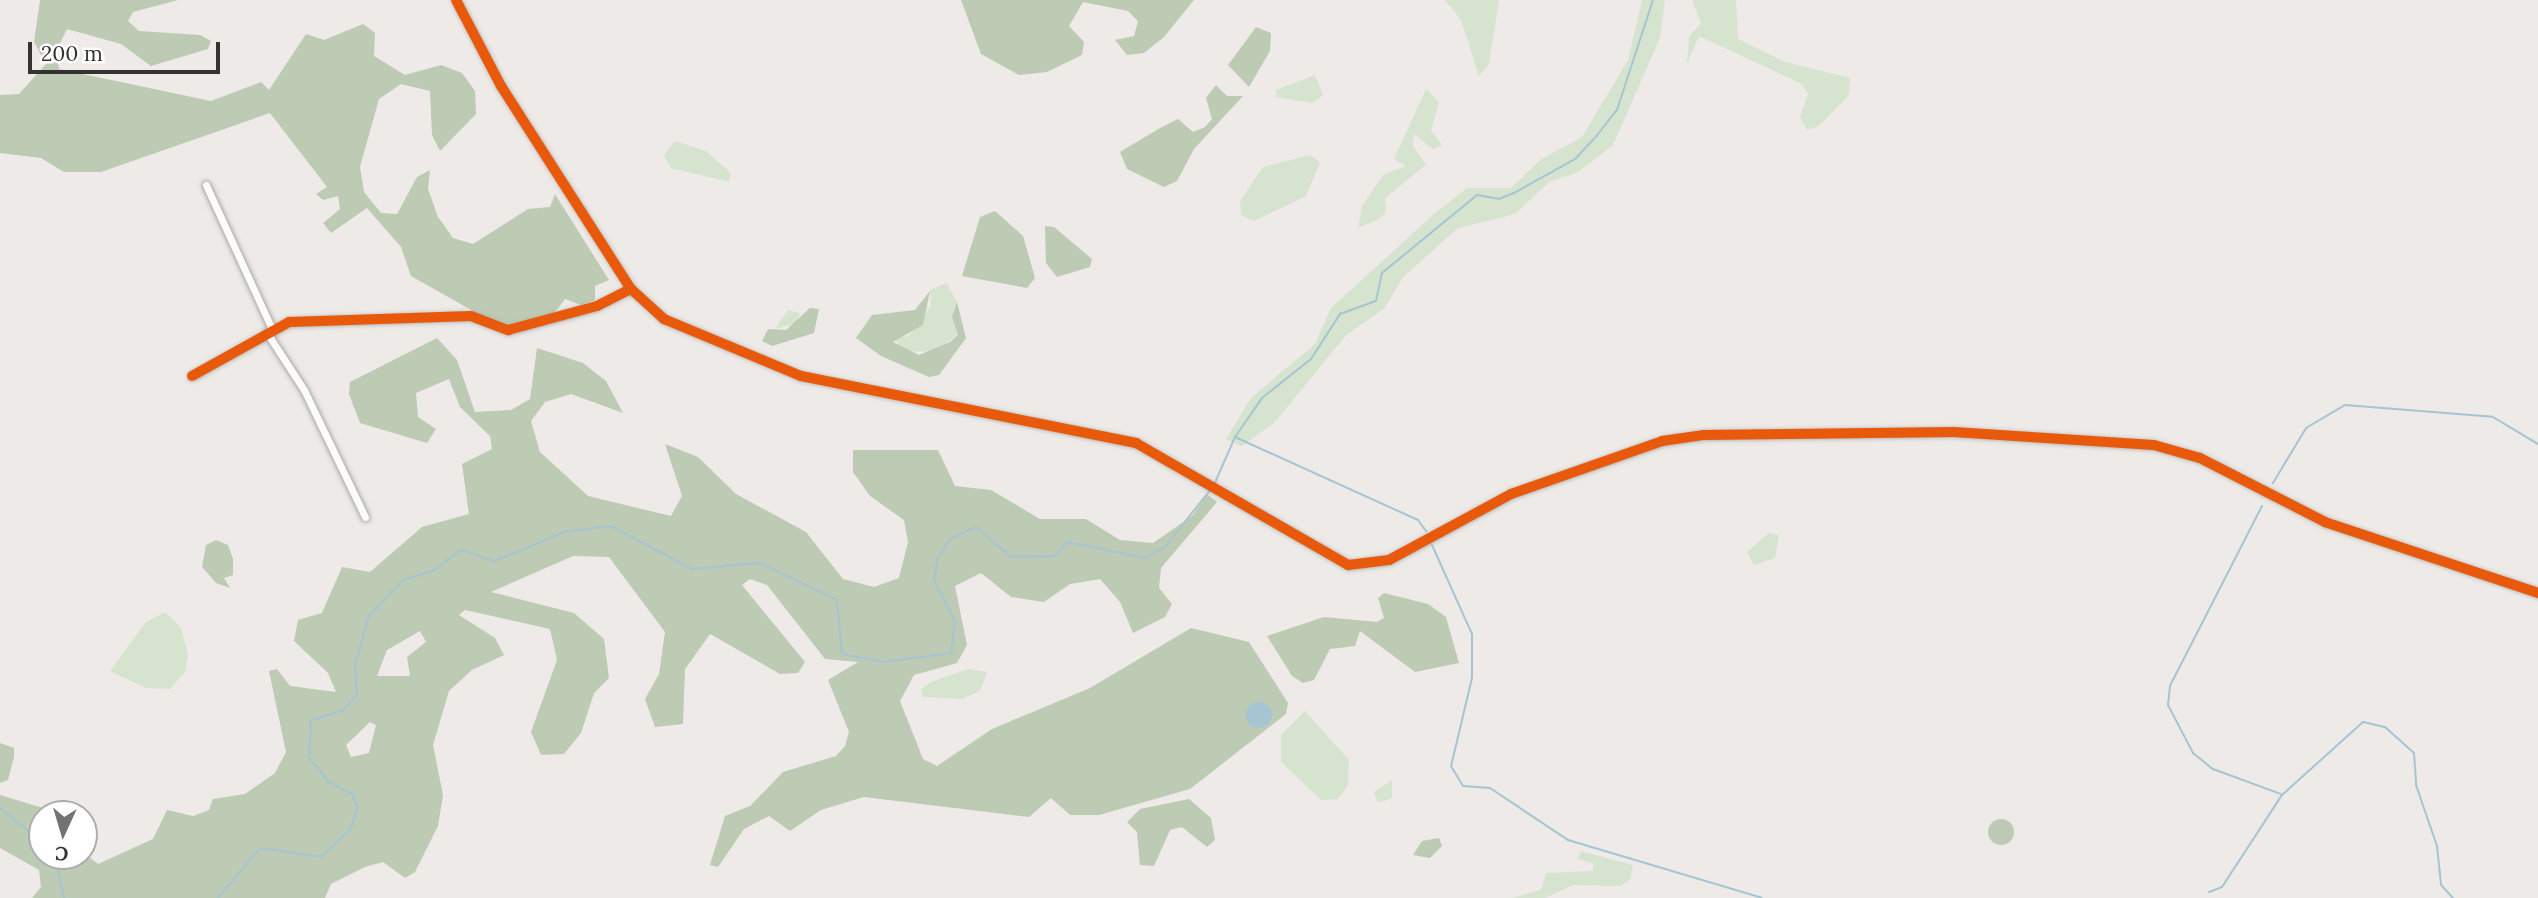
<!DOCTYPE html>
<html>
<head>
<meta charset="utf-8">
<style>
  body { margin:0 }
  #map { position:relative; width:2538px; height:898px; overflow:hidden; background:#edeae7; font-family:Lora,serif }
  div>[style] { position:absolute }
  .green>* { inset:0; background:#d6e4cf }
  .forest>* { inset:0; background:#bdcab4 }
  .round { border-radius:50% }
  .water>* { inset:0; background:#a5c5d2 }
  .stream>* { height:2px; margin:-1px; padding:0 1px; transform-origin:1px; border-radius:1px; background:#a5c5d2 }
  .roads { filter:drop-shadow(0 0 2px #aba9a7) drop-shadow(0 0 2px #aba9a7) }
  .minor>* { height:7px; margin:-3.5px; padding:0 3.5px; transform-origin:3.5px; border-radius:3.5px; background:#fcfcfb }
  .cycleway>* { height:10px; margin:-5px; padding:0 5px; transform-origin:5px; border-radius:5px; background:#e8590c }
  span { translate:-50% -50%; white-space:nowrap; text-align:center; line-height:1.15; -webkit-text-stroke:5px #fff; paint-order:stroke }
  .north { position:absolute; left:28px; top:800px; width:70px; height:70px; box-sizing:border-box; background:#fff; border:2px solid #aeadad; border-radius:50%; rotate:184deg; font-size:19px; font-weight:700; line-height:28px; text-align:center; color:#353331 }
  .north::after { content:''; display:block; margin:auto; width:24px; height:32px; background:#757371; clip-path:polygon(50% 0,100% 100%,50% 72%,0 100%) }
  .scale { position:absolute; left:28px; top:42px; width:192px; height:32px; box-sizing:border-box; border:4px solid #353331; border-top:0; padding-left:9px; font-size:21px; line-height:24px; white-space:nowrap; color:#353331; -webkit-text-stroke:5px #fff; paint-order:stroke }
</style>
</head>
<body>
<div id="map">
  <div class="green">
    <div style="clip-path:polygon(1445px 0,1499px 0,1489px 64px,1479px 76px,1461px 20px)"></div>
    <div style="clip-path:polygon(1642px 0,1665px 0,1660px 38px,1613px 145px,1578px 172px,1549px 182px,1515px 214px,1458px 228px,1403px 277px,1384px 309px,1346px 335px,1275px 422px,1242px 446px,1226px 439px,1251px 398px,1315px 344px,1331px 308px,1435px 213px,1467px 188px,1511px 188px,1540px 160px,1582px 137px,1628px 60px)"></div>
    <div style="clip-path:polygon(1692px 0,1736px 0,1738px 39px,1785px 62px,1850px 78px,1849px 95px,1819px 126px,1807px 130px,1800px 117px,1808px 94px,1802px 84px,1699px 36px,1687px 64px,1689px 37px,1701px 23px)"></div>
    <div style="clip-path:polygon(1315px 75px,1323px 95px,1313px 103px,1276px 97px,1276px 90px)"></div>
    <div style="clip-path:polygon(1426px 89px,1439px 102px,1431px 131px,1442px 145px,1433px 149px,1414px 134px,1413px 146px,1426px 165px,1385px 198px,1386px 212px,1379px 219px,1358px 228px,1362px 206px,1383px 175px,1406px 166px,1394px 159px)"></div>
    <div style="clip-path:polygon(675px 141px,706px 151px,731px 173px,729px 182px,671px 168px,664px 155px)"></div>
    <div style="clip-path:polygon(1310px 155px,1320px 162px,1306px 196px,1254px 221px,1241px 215px,1240px 201px,1263px 167px)"></div>
    <div style="clip-path:polygon(947px 283px,957px 302px,952px 317px,958px 335px,934px 351px,902px 352px,895px 338px,909px 336px,931px 306px,930px 290px)"></div>
    <div style="clip-path:polygon(788px 310px,800px 313px,796px 323px,775px 329px)"></div>
    <div style="clip-path:polygon(1769px 533px,1779px 535px,1775px 558px,1754px 565px,1747px 552px)"></div>
    <div style="clip-path:polygon(165px 612px,181px 628px,188px 655px,185px 672px,170px 689px,146px 688px,110px 671px,146px 622px)"></div>
    <div style="clip-path:polygon(968px 669px,987px 672px,980px 691px,962px 699px,923px 697px,921px 689px,931px 682px)"></div>
    <div style="clip-path:polygon(1305px 711px,1349px 760px,1348px 785px,1338px 799px,1321px 800px,1281px 762px,1281px 735px)"></div>
    <div style="clip-path:polygon(1392px 780px,1392px 798px,1378px 803px,1374px 792px)"></div>
    <div style="clip-path:polygon(1581px 851px,1633px 865px,1630px 880px,1620px 886px,1573px 885px,1545px 898px,1511px 898px,1541px 890px,1546px 873px,1593px 871px,1593px 863px,1577px 859px)"></div>
  </div>
  <div class="forest">
    <div style="clip-path:polygon(40px 0,178px 0,133px 12px,128px 21px,139px 31px,200px 35px,211px 41px,208px 49px,151px 66px,121px 44px,67px 29px,56px 52px,59px 69px,211px 101px,261px 82px,269px 90px,306px 34px,324px 40px,363px 24px,375px 33px,374px 56px,405px 75px,441px 65px,462px 73px,475px 91px,476px 114px,440px 151px,432px 135px,430px 91px,401px 84px,379px 99px,360px 167px,364px 192px,381px 213px,397px 214px,417px 177px,430px 170px,428px 189px,438px 217px,453px 238px,473px 244px,528px 209px,550px 207px,555px 194px,609px 280px,595px 286px,595px 300px,581px 305px,565px 299px,553px 315px,506px 326px,489px 320px,411px 276px,401px 247px,367px 208px,331px 233px,323px 223px,340px 209px,338px 196px,323px 200px,316px 194px,327px 187px,270px 113px,101px 172px,64px 172px,41px 158px,0 153px,0 95px,19px 94px,46px 64px,34px 42px)"></div>
    <div style="clip-path:polygon(961px 0,1194px 0,1164px 37px,1144px 53px,1127px 55px,1115px 40px,1134px 36px,1138px 21px,1128px 11px,1083px 2px,1069px 26px,1084px 42px,1082px 55px,1047px 72px,1019px 75px,981px 54px)"></div>
    <div style="clip-path:polygon(1256px 27px,1271px 33px,1270px 51px,1249px 87px,1228px 65px)"></div>
    <div style="clip-path:polygon(1216px 85px,1227px 96px,1243px 96px,1194px 149px,1177px 181px,1164px 187px,1127px 169px,1120px 152px,1160px 128px,1178px 119px,1193px 132px,1205px 127px,1212px 119px,1206px 98px)"></div>
    <div style="clip-path:polygon(995px 211px,1023px 236px,1035px 278px,1027px 288px,962px 276px,980px 217px)"></div>
    <div style="clip-path:polygon(1045px 226px,1054px 227px,1092px 259px,1090px 267px,1057px 277px,1046px 263px)"></div>
    <div style="clip-path:polygon(930px 291px,923px 325px,893px 342px,919px 355px,950px 342px,958px 335px,952px 317px,957px 302px,966px 338px,939px 375px,929px 377px,881px 356px,856px 338px,872px 315px,915px 310px)"></div>
    <div style="clip-path:polygon(810px 308px,819px 309px,814px 333px,772px 346px,762px 341px,768px 329px,786px 330px)"></div>
    <div style="clip-path:polygon(evenodd,437px 338px,457px 360px,475px 412px,511px 410px,530px 399px,537px 348px,583px 363px,606px 381px,623px 413px,571px 394px,545px 402px,531px 421px,540px 452px,588px 496px,671px 516px,682px 496px,665px 444px,698px 457px,736px 494px,806px 532px,843px 579px,874px 587px,899px 578px,908px 542px,904px 520px,870px 496px,853px 472px,853px 450px,938px 450px,955px 486px,991px 490px,1040px 519px,1086px 519px,1120px 540px,1153px 543px,1192px 516px,1207px 494px,1217px 502px,1161px 568px,1159px 588px,1172px 604px,1165px 617px,1133px 633px,1120px 602px,1100px 579px,1070px 584px,1044px 602px,1011px 597px,981px 573px,955px 586px,967px 645px,957px 663px,914px 675px,900px 701px,923px 759px,937px 766px,992px 729px,1090px 688px,1191px 628px,1249px 642px,1288px 703px,1286px 714px,1190px 789px,1099px 815px,1070px 815px,1051px 798px,1029px 817px,864px 797px,821px 810px,790px 831px,769px 816px,744px 829px,718px 867px,710px 865px,725px 816px,750px 806px,783px 772px,836px 756px,845px 746px,849px 732px,828px 680px,858px 662px,825px 659px,767px 585px,750px 579px,742px 585px,805px 662px,798px 673px,780px 674px,710px 634px,685px 669px,683px 724px,655px 727px,645px 699px,659px 674px,665px 632px,609px 557px,573px 556px,491px 592px,574px 613px,604px 639px,609px 678px,594px 693px,581px 733px,564px 754px,541px 755px,531px 732px,557px 660px,550px 629px,465px 610px,459px 615px,495px 638px,504px 655px,472px 670px,449px 691px,433px 745px,443px 795px,438px 826px,415px 872px,405px 878px,383px 862px,365px 867px,331px 884px,325px 898px,32px 898px,41px 887px,39px 870px,0 848px,0 795px,63px 814px,42px 814px,42px 856px,84px 853px,98px 864px,153px 839px,167px 810px,193px 816px,209px 810px,213px 799px,245px 794px,275px 773px,286px 752px,269px 671px,277px 669px,290px 686px,336px 692px,328px 673px,294px 641px,298px 620px,322px 613px,342px 567px,370px 572px,422px 527px,469px 514px,462px 464px,492px 449px,490px 436px,460px 407px,449px 379px,416px 393px,418px 417px,436px 429px,427px 443px,360px 423px,349px 394px,350px 382px,437px 338px,420px 631px,426px 642px,407px 657px,410px 676px,377px 676px,387px 650px,420px 631px,437px 338px,370px 722px,376px 725px,369px 753px,351px 757px,346px 745px,370px 722px)"></div>
    <div style="clip-path:polygon(216px 540px,228px 545px,233px 559px,233px 575px,224px 578px,230px 588px,216px 583px,202px 567px,206px 545px)"></div>
    <div style="clip-path:polygon(1384px 593px,1428px 604px,1446px 617px,1459px 663px,1415px 672px,1360px 631px,1355px 646px,1330px 649px,1314px 680px,1303px 683px,1292px 676px,1267px 636px,1324px 617px,1377px 622px,1384px 618px,1378px 598px)"></div>
    <div style="clip-path:polygon(0 743px,14px 748px,14px 757px,8px 780px,0 783px)"></div>
    <div style="clip-path:polygon(1189px 799px,1211px 818px,1215px 840px,1207px 847px,1182px 827px,1170px 830px,1154px 866px,1140px 865px,1137px 832px,1127px 822px,1140px 809px)"></div>
    <div class="round" style="left:1988px;top:819px;width:26px;height:26px"></div>
    <div style="clip-path:polygon(1439px 838px,1442px 846px,1430px 858px,1413px 855px,1422px 841px)"></div>
  </div>
  <div class="water">
    <div class="round" style="left:1246px;top:702px;width:26px;height:26px"></div>
  </div>
  <div class="stream">
    <div style="left:1235px;top:437px;width:201px;rotate:24.4deg"></div>
    <div style="left:1418px;top:520px;width:14px;rotate:54deg"></div>
    <div style="left:2273px;top:483px;width:64px;rotate:-59deg"></div>
    <div style="left:2306px;top:428px;width:45px;rotate:-30.5deg"></div>
    <div style="left:2345px;top:405px;width:148px;rotate:4.6deg"></div>
    <div style="left:2493px;top:417px;width:52px;rotate:31deg"></div>
    <div style="left:1214px;top:485px;width:52px;rotate:-66.4deg"></div>
    <div style="left:1235px;top:437px;width:47px;rotate:-55.3deg"></div>
    <div style="left:1262px;top:398px;width:63px;rotate:-38.5deg"></div>
    <div style="left:1311px;top:359px;width:54px;rotate:-57.2deg"></div>
    <div style="left:1340px;top:314px;width:38px;rotate:-20deg"></div>
    <div style="left:1376px;top:301px;width:29px;rotate:-78deg"></div>
    <div style="left:1382px;top:273px;width:123px;rotate:-39.4deg"></div>
    <div style="left:1477px;top:195px;width:22px;rotate:10deg"></div>
    <div style="left:1499px;top:199px;width:16px;rotate:-22deg"></div>
    <div style="left:1514px;top:193px;width:70px;rotate:-29.1deg"></div>
    <div style="left:1575px;top:159px;width:34px;rotate:-47deg"></div>
    <div style="left:1598px;top:134px;width:31px;rotate:-52deg"></div>
    <div style="left:1617px;top:110px;width:116px;rotate:-71.9deg"></div>
    <div style="left:2262px;top:506px;width:202px;rotate:117.1deg"></div>
    <div style="left:2170px;top:686px;width:19px;rotate:96deg"></div>
    <div style="left:2168px;top:705px;width:54px;rotate:62.5deg"></div>
    <div style="left:2193px;top:753px;width:26px;rotate:39deg"></div>
    <div style="left:2213px;top:769px;width:72px;rotate:20.2deg"></div>
    <div style="left:1432px;top:545px;width:98px;rotate:65.8deg"></div>
    <div style="left:1472px;top:634px;width:44px;rotate:90deg"></div>
    <div style="left:1472px;top:678px;width:90px;rotate:103.4deg"></div>
    <div style="left:1451px;top:766px;width:23px;rotate:59deg"></div>
    <div style="left:1463px;top:786px;width:27px;rotate:4deg"></div>
    <div style="left:1490px;top:788px;width:94px;rotate:33.7deg"></div>
    <div style="left:1568px;top:840px;width:202px;rotate:16.6deg"></div>
    <div style="left:0;top:808px;width:54px;rotate:39deg"></div>
    <div style="left:55px;top:856px;width:43px;rotate:77.9deg"></div>
    <div style="left:2209px;top:892px;width:14px;rotate:-21deg"></div>
    <div style="left:2222px;top:887px;width:110px;rotate:-56.9deg"></div>
    <div style="left:2282px;top:795px;width:109px;rotate:-42deg"></div>
    <div style="left:2363px;top:722px;width:23px;rotate:13deg"></div>
    <div style="left:2385px;top:727px;width:39px;rotate:42deg"></div>
    <div style="left:2414px;top:753px;width:32px;rotate:86deg"></div>
    <div style="left:2416px;top:785px;width:65px;rotate:71deg"></div>
    <div style="left:2437px;top:846px;width:39px;rotate:84deg"></div>
    <div style="left:2441px;top:885px;width:18px;rotate:47deg"></div>
    <div style="left:218px;top:898px;width:65px;rotate:-50deg"></div>
    <div style="left:260px;top:848px;width:62px;rotate:8.4deg"></div>
    <div style="left:321px;top:857px;width:40px;rotate:-43deg"></div>
    <div style="left:350px;top:830px;width:24px;rotate:-71deg"></div>
    <div style="left:358px;top:807px;width:14px;rotate:-115deg"></div>
    <div style="left:352px;top:794px;width:26px;rotate:-152deg"></div>
    <div style="left:329px;top:782px;width:32px;rotate:-129deg"></div>
    <div style="left:309px;top:757px;width:36px;rotate:-87deg"></div>
    <div style="left:311px;top:721px;width:34px;rotate:-19deg"></div>
    <div style="left:343px;top:710px;width:21px;rotate:-47deg"></div>
    <div style="left:357px;top:695px;width:30px;rotate:-94deg"></div>
    <div style="left:355px;top:665px;width:51px;rotate:-74.1deg"></div>
    <div style="left:369px;top:616px;width:50px;rotate:-46.6deg"></div>
    <div style="left:403px;top:580px;width:31px;rotate:-17deg"></div>
    <div style="left:433px;top:571px;width:35px;rotate:-37deg"></div>
    <div style="left:461px;top:550px;width:36px;rotate:18deg"></div>
    <div style="left:495px;top:561px;width:76px;rotate:-22.5deg"></div>
    <div style="left:565px;top:532px;width:46px;rotate:-7.4deg"></div>
    <div style="left:611px;top:526px;width:92px;rotate:28deg"></div>
    <div style="left:692px;top:569px;width:68px;rotate:-5deg"></div>
    <div style="left:760px;top:563px;width:85px;rotate:25.7deg"></div>
    <div style="left:837px;top:600px;width:54px;rotate:84.7deg"></div>
    <div style="left:842px;top:654px;width:42px;rotate:11deg"></div>
    <div style="left:883px;top:662px;width:69px;rotate:-7.5deg"></div>
    <div style="left:951px;top:653px;width:31px;rotate:-83deg"></div>
    <div style="left:955px;top:622px;width:47px;rotate:-116.6deg"></div>
    <div style="left:934px;top:580px;width:22px;rotate:-80deg"></div>
    <div style="left:938px;top:558px;width:22px;rotate:-58deg"></div>
    <div style="left:950px;top:539px;width:29px;rotate:-25deg"></div>
    <div style="left:976px;top:527px;width:46px;rotate:40.6deg"></div>
    <div style="left:1011px;top:557px;width:44px;rotate:-1.3deg"></div>
    <div style="left:1055px;top:556px;width:18px;rotate:-49deg"></div>
    <div style="left:1067px;top:542px;width:80px;rotate:11.6deg"></div>
    <div style="left:1145px;top:558px;width:23px;rotate:-29deg"></div>
    <div style="left:1165px;top:547px;width:74px;rotate:-51.6deg"></div>
  </div>
  <div class="roads">
    <div class="minor">
      <div style="left:456px;top:0;width:97px;rotate:62.4deg"></div>
      <div style="left:501px;top:86px;width:241px;rotate:57.4deg"></div>
      <div style="left:631px;top:289px;width:45px;rotate:42.3deg"></div>
      <div style="left:664px;top:319px;width:148px;rotate:22.6deg"></div>
      <div style="left:801px;top:376px;width:342px;rotate:11.3deg"></div>
      <div style="left:1136px;top:443px;width:245px;rotate:29.9deg"></div>
      <div style="left:1348px;top:565px;width:41px;rotate:-7deg"></div>
      <div style="left:1389px;top:560px;width:139px;rotate:-28.4deg"></div>
      <div style="left:1511px;top:494px;width:160px;rotate:-19.3deg"></div>
      <div style="left:1662px;top:441px;width:41px;rotate:-8.3deg"></div>
      <div style="left:1703px;top:435px;width:251px;rotate:-0.7deg"></div>
      <div style="left:1954px;top:432px;width:200px;rotate:3.7deg"></div>
      <div style="left:2154px;top:445px;width:48px;rotate:15.8deg"></div>
      <div style="left:2200px;top:458px;width:140px;rotate:27.1deg"></div>
      <div style="left:2325px;top:522px;width:225px;rotate:18.4deg"></div>
      <div style="left:206px;top:185px;width:158px;rotate:65.4deg"></div>
      <div style="left:267px;top:333px;width:68px;rotate:57deg"></div>
      <div style="left:304px;top:390px;width:141px;rotate:64.3deg"></div>
      <div style="left:192px;top:376px;width:111px;rotate:-29.1deg"></div>
      <div style="left:289px;top:322px;width:182px;rotate:-1.9deg"></div>
      <div style="left:471px;top:316px;width:40px;rotate:21deg"></div>
      <div style="left:508px;top:330px;width:92px;rotate:-15.1deg"></div>
      <div style="left:597px;top:306px;width:38px;rotate:-27deg"></div>
    </div>
  </div>
  <div class="cycleway">
    <div style="left:456px;top:0;width:97px;rotate:62.4deg"></div>
    <div style="left:501px;top:86px;width:241px;rotate:57.4deg"></div>
    <div style="left:631px;top:289px;width:45px;rotate:42.3deg"></div>
    <div style="left:664px;top:319px;width:148px;rotate:22.6deg"></div>
    <div style="left:801px;top:376px;width:342px;rotate:11.3deg"></div>
    <div style="left:1136px;top:443px;width:245px;rotate:29.9deg"></div>
    <div style="left:1348px;top:565px;width:41px;rotate:-7deg"></div>
    <div style="left:1389px;top:560px;width:139px;rotate:-28.4deg"></div>
    <div style="left:1511px;top:494px;width:160px;rotate:-19.3deg"></div>
    <div style="left:1662px;top:441px;width:41px;rotate:-8.3deg"></div>
    <div style="left:1703px;top:435px;width:251px;rotate:-0.7deg"></div>
    <div style="left:1954px;top:432px;width:200px;rotate:3.7deg"></div>
    <div style="left:2154px;top:445px;width:48px;rotate:15.8deg"></div>
    <div style="left:2200px;top:458px;width:140px;rotate:27.1deg"></div>
    <div style="left:2325px;top:522px;width:225px;rotate:18.4deg"></div>
    <div style="left:192px;top:376px;width:111px;rotate:-29.1deg"></div>
    <div style="left:289px;top:322px;width:182px;rotate:-1.9deg"></div>
    <div style="left:471px;top:316px;width:40px;rotate:21deg"></div>
    <div style="left:508px;top:330px;width:92px;rotate:-15.1deg"></div>
    <div style="left:597px;top:306px;width:38px;rotate:-27deg"></div>
  </div>
  <div class="north">С</div>
  <div class="scale">200 m</div>
</div>
</body>
</html>
